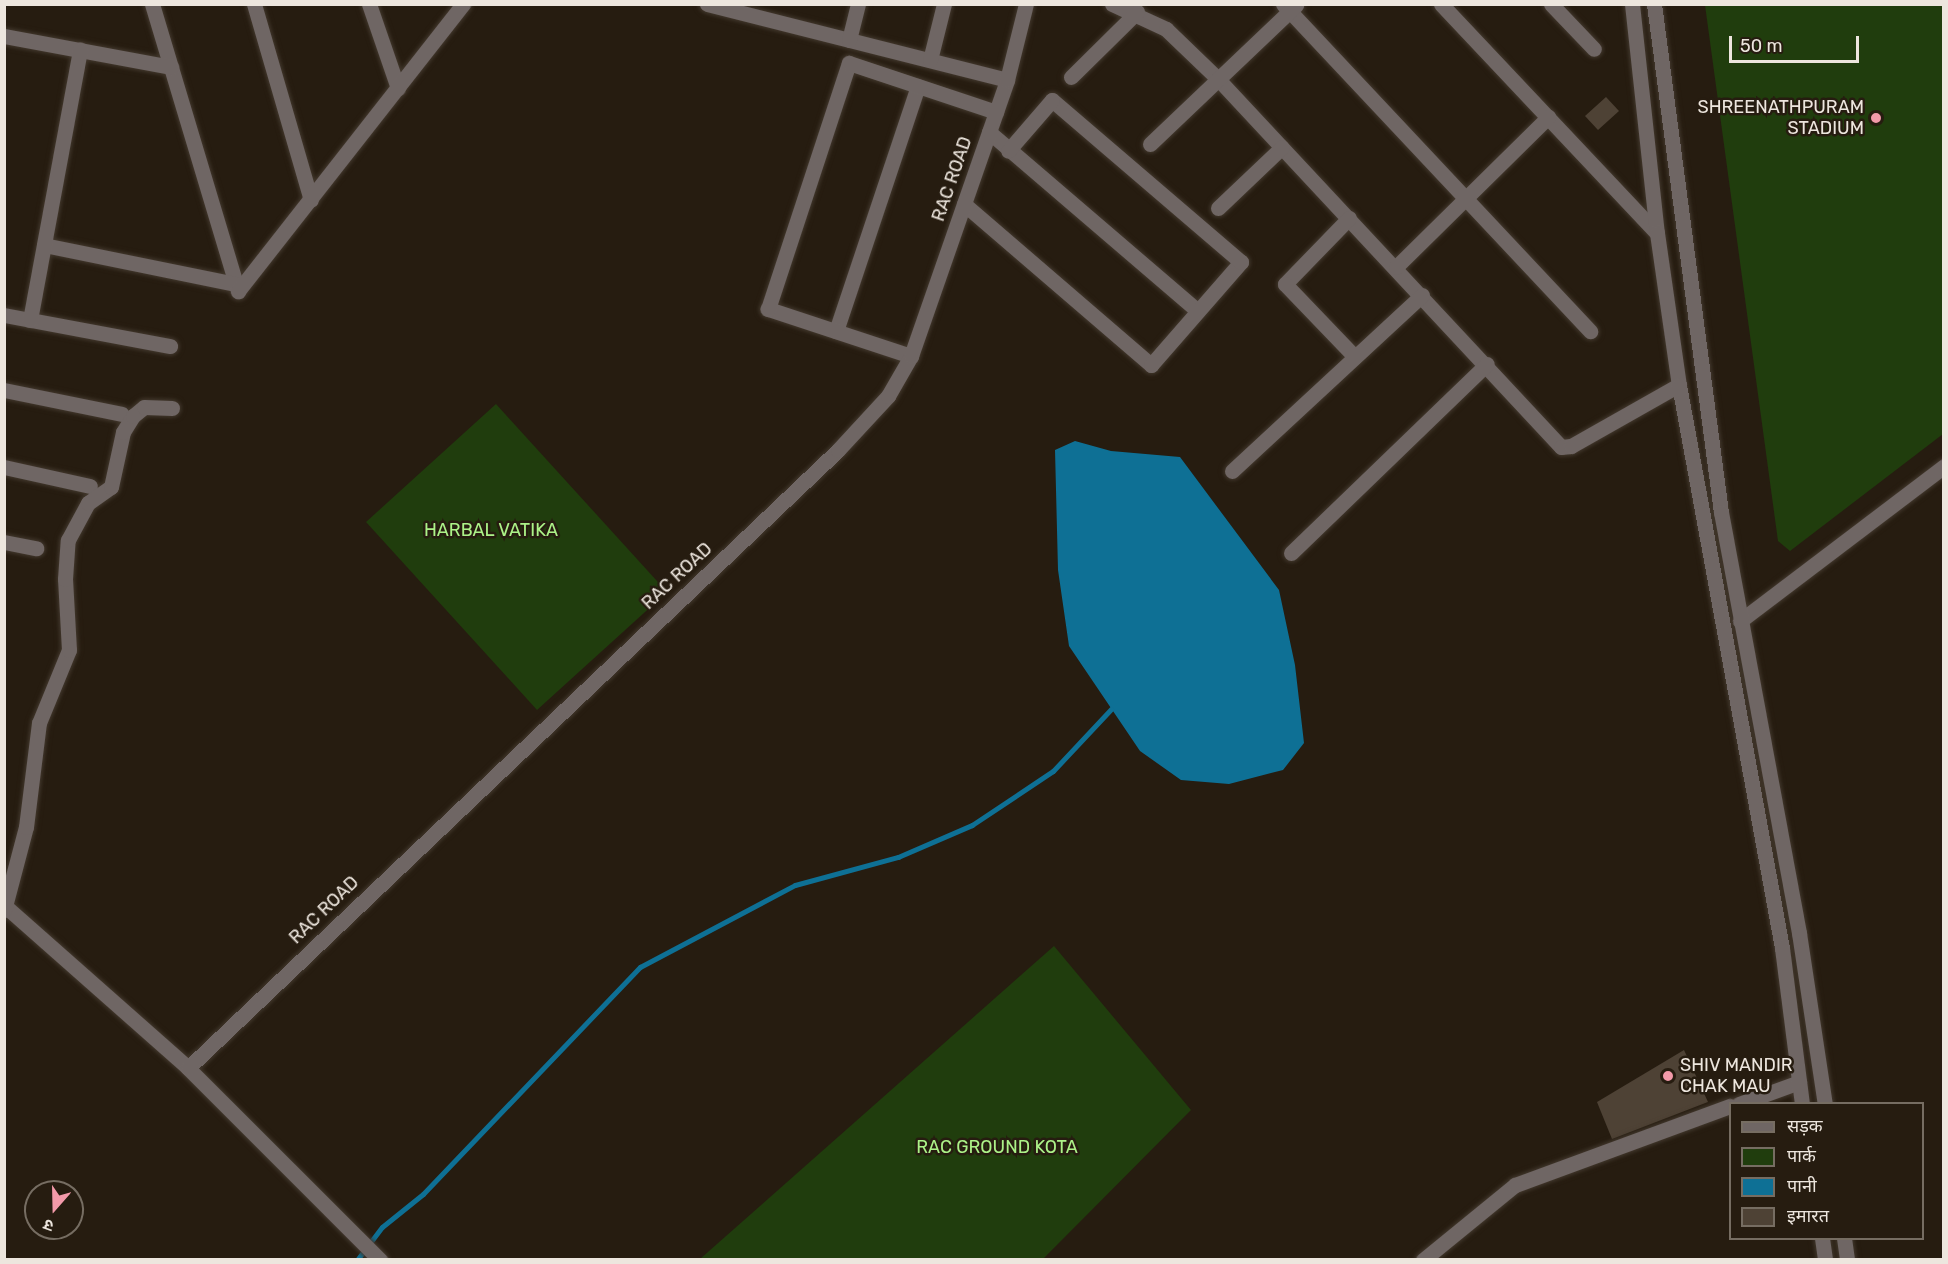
<!DOCTYPE html>
<html>
<head>
<meta charset="utf-8">
<style>
  body { margin:0 }
  #map { position:relative; width:1948px; height:1264px; overflow:hidden; background:#261c10; font-family:Rubik,"Noto Sans Devanagari",sans-serif }
  div>[style] { position:absolute }
  .green>* { inset:0; background:#203d0d }
  .water>* { inset:0; background:#0e7095 }
  .stream>* { height:5px; margin:-2.5px; padding:0 2.5px; transform-origin:2.5px; border-radius:2.5px; background:#0e7095 }
  .building>* { inset:0; background:#4e4235 }
  .roads { filter:drop-shadow(0 0 2px #42382d) drop-shadow(0 0 2px #42382d) }
  .minor>* { height:15px; margin:-7.5px; padding:0 7.5px; transform-origin:7.5px; border-radius:7.5px; background:#6f6664 }
  .tertiary>* { height:15px; margin:-7.5px; padding:0 7.5px; transform-origin:7.5px; border-radius:7.5px; background:#6f6664 }
  .dots>* { width:16px; height:16px; translate:-50% -50%; box-sizing:border-box; border:3px solid #261c10; border-radius:50% }
  span { translate:-50% -50%; white-space:nowrap; text-align:center; line-height:1.15; -webkit-text-stroke:5px #261c10; paint-order:stroke }
  .poi-label { font-size:18px; color:#ede6de }
  .right { translate:-100% -50%; text-align:right }
  .left { translate:0 -50%; text-align:left }
  .street-label { font-size:18px; color:#ede6de }
  .park-label { font-size:18px; color:#acf288 }
  .frame { position:absolute; inset:0; border:6px solid #ede6de; pointer-events:none }
  .legend { position:absolute; left:1729px; top:1102px; width:195px; height:138px; box-sizing:border-box; background:#261c10; border:2px solid #766d62; margin:0; padding:8px 10px; list-style:none; font-size:18px; color:#ede6de }
  .legend li { display:flex; align-items:center; gap:12px; height:30px }
  .legend b { width:30px; border:2px solid #766d62 }
  .north { position:absolute; left:24px; top:1180px; width:60px; height:60px; box-sizing:border-box; background:#261c10; border:2px solid #766d62; border-radius:50%; rotate:200deg; font-size:16px; font-weight:700; line-height:24px; text-align:center; color:#ede6de }
  .north::after { content:''; display:block; margin:auto; width:21px; height:27px; background:#f39aaa; clip-path:polygon(50% 0,100% 100%,50% 72%,0 100%) }
  .scale { position:absolute; left:1729px; top:36px; width:130px; height:27px; box-sizing:border-box; border:3px solid #ede6de; border-top:0; padding-left:8px; font-size:18px; line-height:21px; white-space:nowrap; color:#ede6de; -webkit-text-stroke:4px #261c10; paint-order:stroke }
</style>
</head>
<body>
<div id="map">
  <div class="green">
    <div style="clip-path:polygon(1705px 5px,1943px 5px,1943px 434px,1790px 551px,1778px 541px)"></div>
    <div style="clip-path:polygon(496px 404px,667px 592px,537px 710px,366px 522px)"></div>
    <div style="clip-path:polygon(1054px 946px,1191px 1110px,1043px 1259px,700px 1259px)"></div>
  </div>
  <div class="water">
    <div style="clip-path:polygon(1075px 441px,1111px 451px,1180px 457px,1279px 590px,1295px 665px,1304px 743px,1283px 770px,1229px 784px,1181px 780px,1140px 751px,1069px 646px,1058px 570px,1055px 450px)"></div>
  </div>
  <div class="stream">
    <div style="left:357px;top:1260px;width:41px;rotate:-52.9deg"></div>
    <div style="left:382px;top:1227px;width:53px;rotate:-38.8deg"></div>
    <div style="left:423px;top:1194px;width:314px;rotate:-46.3deg"></div>
    <div style="left:640px;top:967px;width:175px;rotate:-27.9deg"></div>
    <div style="left:795px;top:885px;width:107px;rotate:-15.2deg"></div>
    <div style="left:898px;top:857px;width:81px;rotate:-23.4deg"></div>
    <div style="left:972px;top:825px;width:97px;rotate:-33.7deg"></div>
    <div style="left:1053px;top:771px;width:85px;rotate:-46.9deg"></div>
  </div>
  <div class="building">
    <div style="clip-path:polygon(1606px 97px,1619px 111px,1598px 130px,1585px 116px)"></div>
    <div style="clip-path:polygon(1684px 1050px,1708px 1102px,1612px 1139px,1597px 1102px)"></div>
  </div>
  <div class="roads">
    <div class="minor">
      <div style="left:152px;top:4px;width:300px;rotate:73.3deg"></div>
      <div style="left:254px;top:4px;width:204px;rotate:73.8deg"></div>
      <div style="left:369px;top:4px;width:89px;rotate:71deg"></div>
      <div style="left:707px;top:4px;width:309px;rotate:14.2deg"></div>
      <div style="left:1112px;top:4px;width:60px;rotate:24.8deg"></div>
      <div style="left:1166px;top:29px;width:72px;rotate:43.9deg"></div>
      <div style="left:1218px;top:79px;width:503px;rotate:47.01deg"></div>
      <div style="left:1561px;top:447px;width:10px;rotate:-6deg"></div>
      <div style="left:1571px;top:446px;width:124px;rotate:-29.5deg"></div>
      <div style="left:1283px;top:4px;width:449px;rotate:46.8deg"></div>
      <div style="left:1441px;top:4px;width:315px;rotate:46.7deg"></div>
      <div style="left:1551px;top:4px;width:62px;rotate:46.3deg"></div>
      <div style="left:4px;top:36px;width:170px;rotate:10.5deg"></div>
      <div style="left:849px;top:40px;width:37px;rotate:-76deg"></div>
      <div style="left:930px;top:60px;width:58px;rotate:-76deg"></div>
      <div style="left:1071px;top:77px;width:93px;rotate:-44.6deg"></div>
      <div style="left:989px;top:132px;width:275px;rotate:40.6deg"></div>
      <div style="left:1150px;top:144px;width:202px;rotate:-43.6deg"></div>
      <div style="left:964px;top:204px;width:247px;rotate:40.7deg"></div>
      <div style="left:1151px;top:365px;width:137px;rotate:-48.9deg"></div>
      <div style="left:1241px;top:262px;width:249px;rotate:-139.4deg"></div>
      <div style="left:1052px;top:100px;width:67px;rotate:130.8deg"></div>
      <div style="left:1218px;top:208px;width:88px;rotate:-43.6deg"></div>
      <div style="left:1349px;top:218px;width:92px;rotate:134.1deg"></div>
      <div style="left:1285px;top:284px;width:101px;rotate:46.2deg"></div>
      <div style="left:44px;top:245px;width:196px;rotate:11.5deg"></div>
      <div style="left:1396px;top:267px;width:214px;rotate:-44.6deg"></div>
      <div style="left:238px;top:291px;width:365px;rotate:-51.9deg"></div>
      <div style="left:4px;top:315px;width:169px;rotate:10.6deg"></div>
      <div style="left:30px;top:320px;width:275px;rotate:-79.5deg"></div>
      <div style="left:836px;top:331px;width:258px;rotate:-71.5deg"></div>
      <div style="left:911px;top:356px;width:151px;rotate:-161.8deg"></div>
      <div style="left:768px;top:309px;width:259px;rotate:-71.8deg"></div>
      <div style="left:849px;top:63px;width:155px;rotate:18.4deg"></div>
      <div style="left:4px;top:390px;width:120px;rotate:11.5deg"></div>
      <div style="left:4px;top:467px;width:88px;rotate:12.5deg"></div>
      <div style="left:1232px;top:471px;width:259px;rotate:-42.8deg"></div>
      <div style="left:4px;top:542px;width:33px;rotate:11deg"></div>
      <div style="left:1291px;top:553px;width:272px;rotate:-44deg"></div>
      <div style="left:1740px;top:621px;width:256px;rotate:-37.2deg"></div>
      <div style="left:4px;top:905px;width:246px;rotate:41.5deg"></div>
      <div style="left:188px;top:1068px;width:272px;rotate:45deg"></div>
      <div style="left:4px;top:910px;width:86px;rotate:-75.2deg"></div>
      <div style="left:26px;top:827px;width:105px;rotate:-82.9deg"></div>
      <div style="left:39px;top:723px;width:79px;rotate:-67.7deg"></div>
      <div style="left:69px;top:650px;width:71px;rotate:-93.2deg"></div>
      <div style="left:65px;top:579px;width:39px;rotate:-86deg"></div>
      <div style="left:68px;top:540px;width:42px;rotate:-61.6deg"></div>
      <div style="left:88px;top:503px;width:28px;rotate:-35deg"></div>
      <div style="left:111px;top:487px;width:56px;rotate:-77.7deg"></div>
      <div style="left:123px;top:432px;width:19px;rotate:-58deg"></div>
      <div style="left:133px;top:416px;width:14px;rotate:-39deg"></div>
      <div style="left:144px;top:407px;width:28px;rotate:2deg"></div>
      <div style="left:188px;top:1068px;width:897px;rotate:-43.55deg"></div>
      <div style="left:838px;top:450px;width:74px;rotate:-47.2deg"></div>
      <div style="left:888px;top:396px;width:46px;rotate:-60.1deg"></div>
      <div style="left:911px;top:356px;width:292px;rotate:-70.8deg"></div>
      <div style="left:1007px;top:80px;width:78px;rotate:-76deg"></div>
      <div style="left:1739px;top:1104px;width:64px;rotate:-20.1deg"></div>
      <div style="left:1423px;top:1260px;width:119px;rotate:-39.2deg"></div>
      <div style="left:1515px;top:1185px;width:229px;rotate:-20.2deg"></div>
    </div>
    <div class="tertiary">
      <div style="left:1632px;top:4px;width:230px;rotate:83.8deg"></div>
      <div style="left:1657px;top:233px;width:154px;rotate:81.8deg"></div>
      <div style="left:1679px;top:385px;width:572px;rotate:79.63deg"></div>
      <div style="left:1782px;top:948px;width:157px;rotate:82.7deg"></div>
      <div style="left:1654px;top:4px;width:512px;rotate:82.49deg"></div>
      <div style="left:1721px;top:512px;width:428px;rotate:79.5deg"></div>
      <div style="left:1799px;top:933px;width:173px;rotate:81.4deg"></div>
      <div style="left:1822px;top:1238px;width:22px;rotate:82deg"></div>
      <div style="left:1844px;top:1238px;width:22px;rotate:82deg"></div>
    </div>
  </div>
  <div class="dots">
    <div style="left:1876px;top:118px;background:#f39aaa"></div>
    <div style="left:1668px;top:1076px;background:#f39aaa"></div>
  </div>
  <div class="poi-label">
    <span class="right" style="left:1864px;top:118px">SHREENATHPURAM<br>STADIUM</span>
    <span class="left" style="left:1680px;top:1076px">SHIV MANDIR<br>CHAK MAU</span>
  </div>
  <div class="street-label">
    <span style="left:952px;top:179px;rotate:-71deg">RAC ROAD</span>
    <span style="left:677px;top:576px;rotate:-43deg">RAC ROAD</span>
    <span style="left:324px;top:910px;rotate:-44deg">RAC ROAD</span>
  </div>
  <div class="park-label">
    <span style="left:491px;top:530px">HARBAL VATIKA</span>
    <span style="left:997px;top:1147px">RAC GROUND KOTA</span>
  </div>
  <div class="frame"></div>
  <ul class="legend">
  <li><b style="height:8px;background:#6f6664"></b>सड़क</li>
  <li><b style="height:16px;background:#203d0d"></b>पार्क</li>
  <li><b style="height:16px;background:#0e7095"></b>पानी</li>
  <li><b style="height:16px;background:#4e4235"></b>इमारत</li>
  </ul>
  <div class="north">उ</div>
  <div class="scale">50 m</div>
</div>
</body>
</html>
